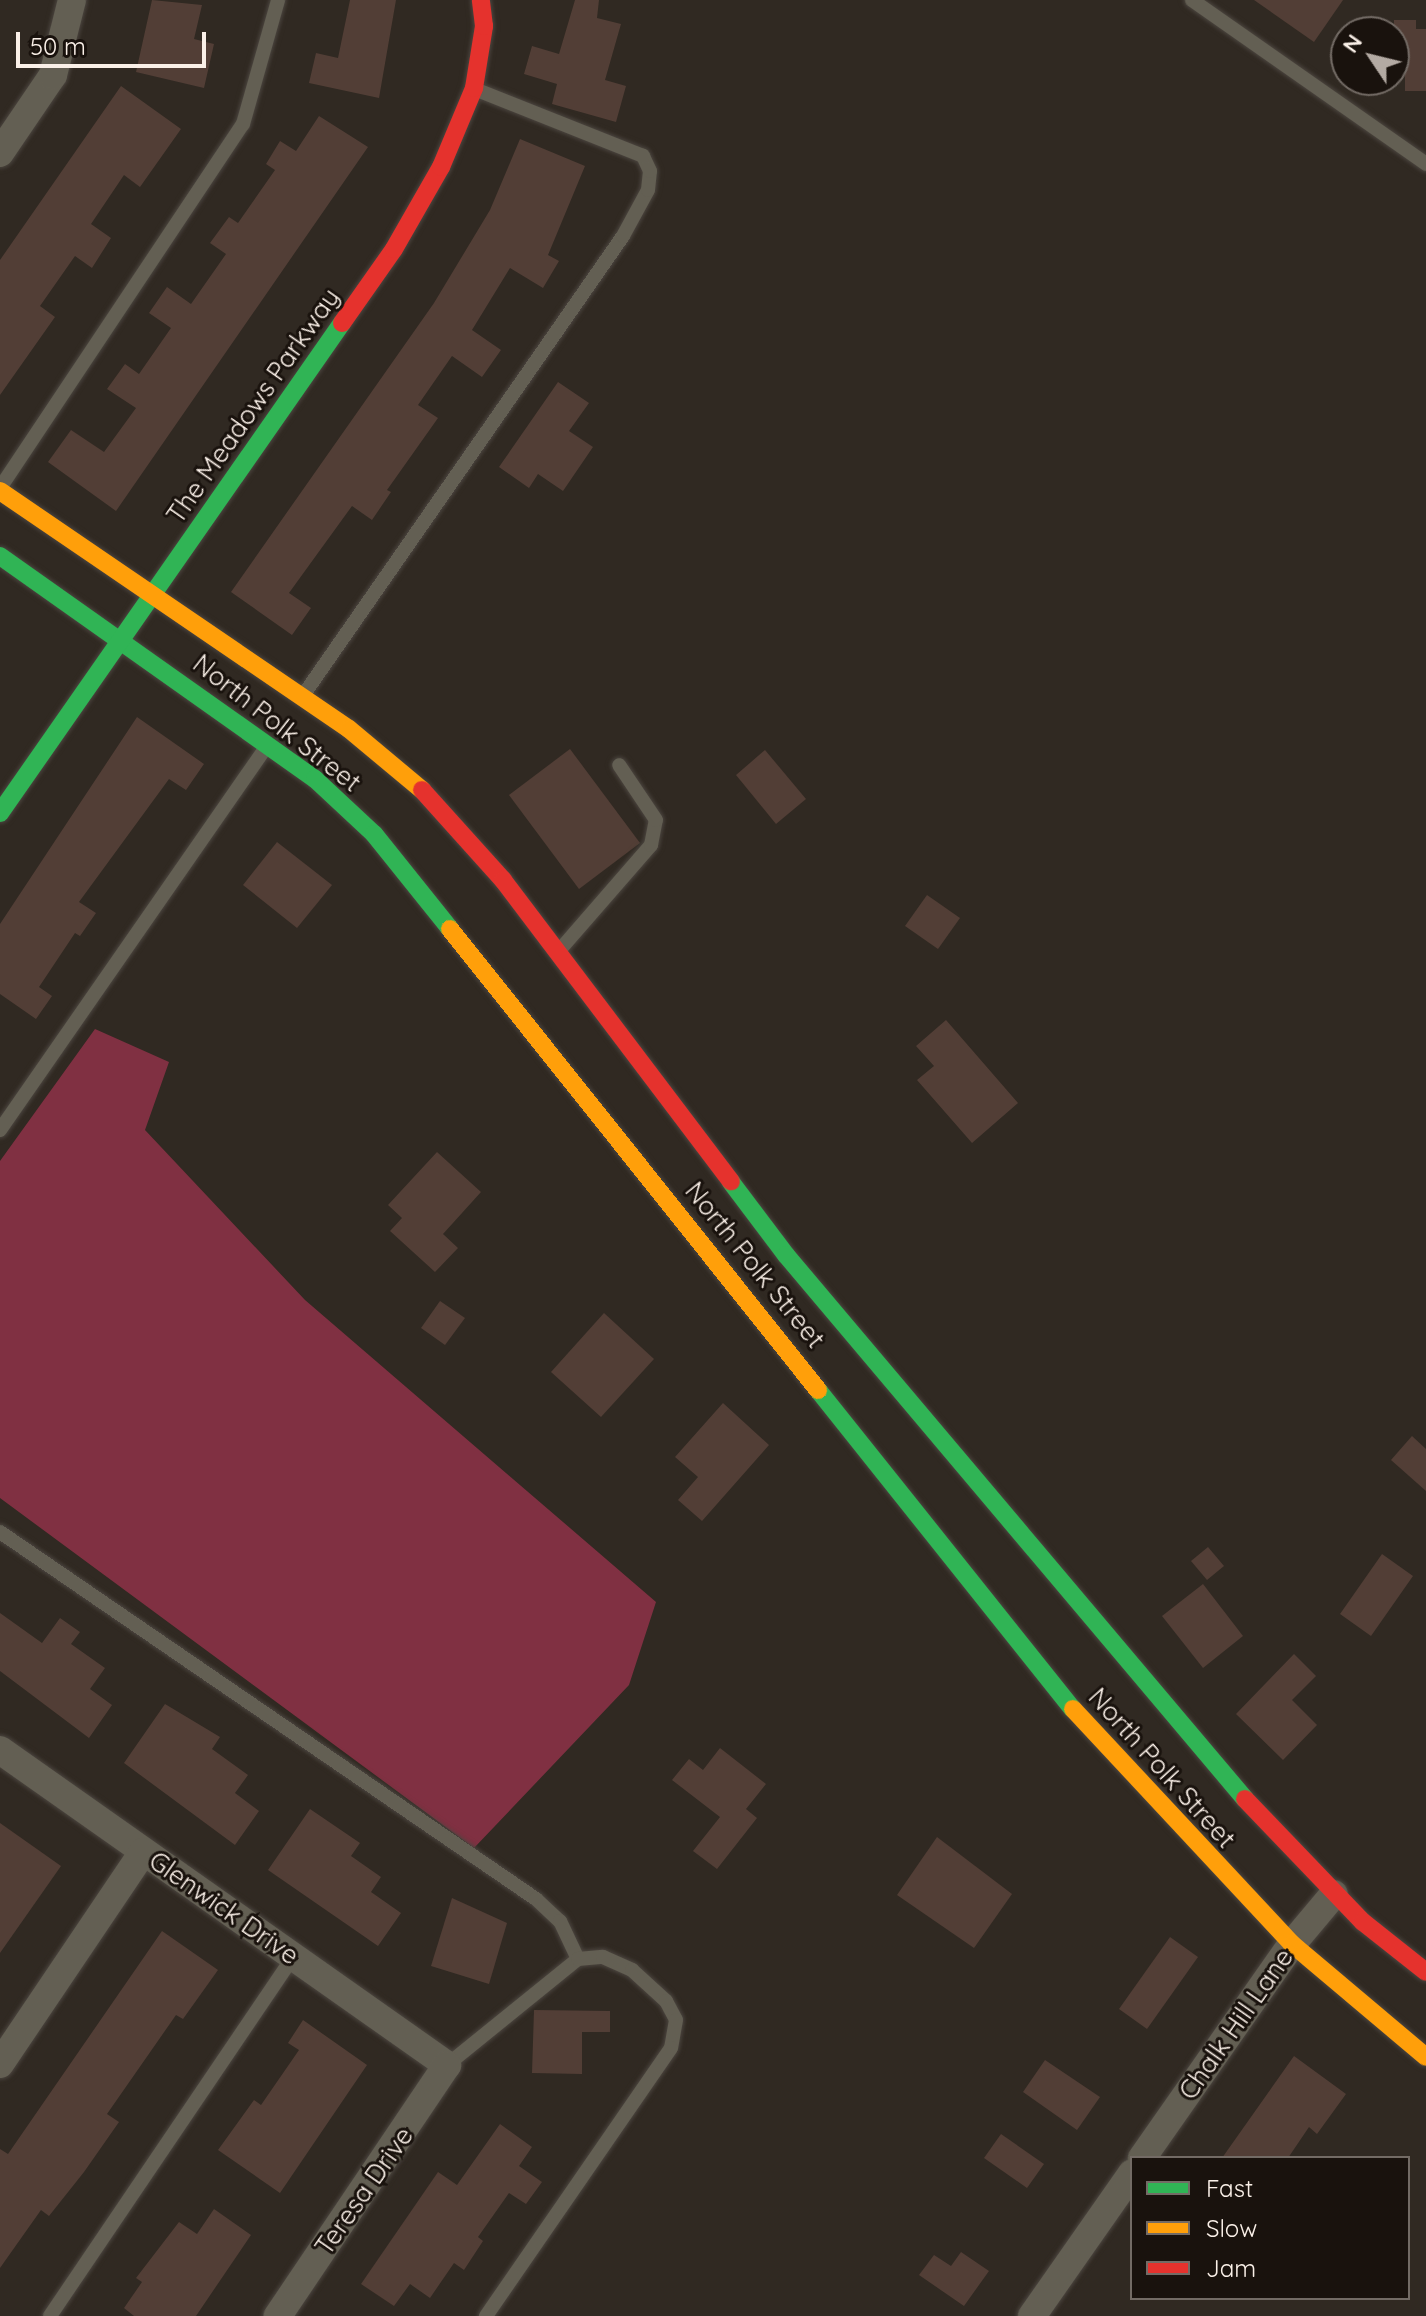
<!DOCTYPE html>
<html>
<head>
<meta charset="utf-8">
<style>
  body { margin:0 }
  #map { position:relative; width:1426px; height:2316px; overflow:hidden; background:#302922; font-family:Quicksand,sans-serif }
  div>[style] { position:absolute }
  .forest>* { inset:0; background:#803042 }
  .building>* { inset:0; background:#523e36 }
  .roads { filter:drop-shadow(0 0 2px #4b453f) drop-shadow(0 0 2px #4b453f) }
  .lane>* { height:14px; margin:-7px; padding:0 7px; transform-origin:7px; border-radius:7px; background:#635f53 }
  .street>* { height:28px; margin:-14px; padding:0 14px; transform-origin:14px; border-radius:14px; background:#635f53 }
  .fast>* { height:18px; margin:-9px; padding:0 9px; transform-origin:9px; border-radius:9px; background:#30b455 }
  .slow>* { height:18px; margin:-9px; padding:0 9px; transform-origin:9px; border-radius:9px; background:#ff9f0a }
  .jam>* { height:18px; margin:-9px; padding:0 9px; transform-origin:9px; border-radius:9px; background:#e5322d }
  span { translate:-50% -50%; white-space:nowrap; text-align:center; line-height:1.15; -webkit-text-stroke:6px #19120d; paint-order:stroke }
  .street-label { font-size:26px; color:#faf0e8 }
  .legend { position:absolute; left:1130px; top:2156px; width:280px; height:144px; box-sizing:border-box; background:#19120d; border:2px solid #736b65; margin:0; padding:10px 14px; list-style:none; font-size:24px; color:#faf0e8 }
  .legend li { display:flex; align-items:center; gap:16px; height:40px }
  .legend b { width:40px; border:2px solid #736b65 }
  .north { position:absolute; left:1330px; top:16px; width:80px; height:80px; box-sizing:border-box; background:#19120d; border:2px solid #736b65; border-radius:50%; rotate:305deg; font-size:22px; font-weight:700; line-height:32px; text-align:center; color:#faf0e8 }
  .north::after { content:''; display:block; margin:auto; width:28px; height:36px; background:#b3aaa3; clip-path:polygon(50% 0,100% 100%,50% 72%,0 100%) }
  .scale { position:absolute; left:16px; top:32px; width:190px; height:36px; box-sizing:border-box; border:4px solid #faf0e8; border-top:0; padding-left:10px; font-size:24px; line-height:28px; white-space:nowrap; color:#faf0e8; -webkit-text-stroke:6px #19120d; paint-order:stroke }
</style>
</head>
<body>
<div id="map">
  <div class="forest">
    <div style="clip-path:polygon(95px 1029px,169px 1062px,145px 1130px,305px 1300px,656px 1602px,629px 1685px,474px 1848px,0 1498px,0 1161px)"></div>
  </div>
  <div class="building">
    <div style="clip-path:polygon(152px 0,202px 5px,194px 39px,214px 44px,204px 88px,136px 72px)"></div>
    <div style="clip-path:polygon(350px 0,396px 0,379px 98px,309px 83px,316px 53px,338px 58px)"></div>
    <div style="clip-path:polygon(575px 0,599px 0,597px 18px,621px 24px,605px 80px,626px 86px,616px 122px,552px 104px,557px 84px,524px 74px,532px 46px,559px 54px)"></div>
    <div style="clip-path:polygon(1254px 0,1343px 0,1314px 42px)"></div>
    <div style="clip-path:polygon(1394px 20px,1416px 20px,1416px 29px,1426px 29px,1426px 91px,1405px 91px,1405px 74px,1394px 75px)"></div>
    <div style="clip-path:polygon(121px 86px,181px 129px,140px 187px,124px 175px,91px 224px,111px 238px,92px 268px,75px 256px,40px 306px,55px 317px,0 395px,0 260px)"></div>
    <div style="clip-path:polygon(319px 116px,368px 147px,116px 511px,48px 462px,71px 430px,104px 452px,136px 408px,107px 389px,125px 364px,139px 374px,171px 328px,149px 313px,167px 287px,191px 304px,226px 254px,210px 243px,229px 217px,238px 223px,275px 170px,266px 164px,280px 141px,296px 151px)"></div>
    <div style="clip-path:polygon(520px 139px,585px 166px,548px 255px,559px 261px,543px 288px,510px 268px,472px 330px,501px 350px,482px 377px,452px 356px,418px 405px,438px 418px,387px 490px,391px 492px,372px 520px,352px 506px,289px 593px,311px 608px,292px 635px,231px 592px,434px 303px,490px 210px)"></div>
    <div style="clip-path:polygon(558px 382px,589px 403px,569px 431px,593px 447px,563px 491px,538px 474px,529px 488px,499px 467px)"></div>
    <div style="clip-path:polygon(137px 717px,204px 764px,186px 790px,169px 779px,79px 902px,96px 913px,80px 936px,75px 933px,39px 987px,52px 996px,36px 1019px,0 994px,0 924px)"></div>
    <div style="clip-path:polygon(570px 749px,640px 843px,579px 889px,509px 795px)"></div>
    <div style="clip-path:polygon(765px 750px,806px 799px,776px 824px,736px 775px)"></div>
    <div style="clip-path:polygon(277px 842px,332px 885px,297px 928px,243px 885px)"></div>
    <div style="clip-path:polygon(927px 895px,960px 918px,938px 949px,905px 926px)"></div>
    <div style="clip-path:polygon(946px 1020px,1018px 1103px,972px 1143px,917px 1080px,934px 1066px,916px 1046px)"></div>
    <div style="clip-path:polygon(437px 1152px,481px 1192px,443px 1234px,458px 1248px,435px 1272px,390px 1231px,402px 1218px,388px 1205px)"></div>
    <div style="clip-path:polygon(440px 1301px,465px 1318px,445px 1345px,421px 1328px)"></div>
    <div style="clip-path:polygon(604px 1313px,654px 1359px,601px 1417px,551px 1372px)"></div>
    <div style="clip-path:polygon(723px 1403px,769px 1445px,702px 1521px,678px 1500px,698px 1477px,675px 1457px)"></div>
    <div style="clip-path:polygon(1412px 1436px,1426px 1449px,1426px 1491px,1391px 1460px)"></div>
    <div style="clip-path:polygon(1208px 1547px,1224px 1566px,1207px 1580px,1191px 1561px)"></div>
    <div style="clip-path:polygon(1382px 1554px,1413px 1576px,1371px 1636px,1340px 1614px)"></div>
    <div style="clip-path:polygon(1203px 1584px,1243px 1636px,1203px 1668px,1162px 1616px)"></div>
    <div style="clip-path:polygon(0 1613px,42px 1643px,60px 1618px,80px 1632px,71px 1644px,105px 1668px,90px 1689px,112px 1705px,89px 1738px,0 1671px)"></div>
    <div style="clip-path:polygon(1294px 1654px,1316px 1676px,1292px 1700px,1317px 1725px,1283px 1760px,1236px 1714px)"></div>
    <div style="clip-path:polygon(165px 1704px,220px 1737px,212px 1749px,248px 1775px,235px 1793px,259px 1811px,235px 1845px,124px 1763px)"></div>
    <div style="clip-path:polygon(720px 1748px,766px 1784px,746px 1809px,757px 1818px,717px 1869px,693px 1851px,720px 1817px,672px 1780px,689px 1759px,703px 1770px)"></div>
    <div style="clip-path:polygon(310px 1809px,360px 1843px,351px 1856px,381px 1877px,371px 1892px,401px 1913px,378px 1946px,268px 1870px)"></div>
    <div style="clip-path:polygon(0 1823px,61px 1866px,0 1953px)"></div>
    <div style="clip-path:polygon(937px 1837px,1012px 1894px,974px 1948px,897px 1895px)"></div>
    <div style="clip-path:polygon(452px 1898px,507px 1923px,489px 1984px,431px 1966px)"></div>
    <div style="clip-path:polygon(162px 1931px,218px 1970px,183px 2019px,176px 2015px,107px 2114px,119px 2122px,84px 2172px,49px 2216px,41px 2210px,0 2268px,0 2149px,8px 2154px)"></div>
    <div style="clip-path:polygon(1170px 1937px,1198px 1957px,1147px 2029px,1119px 2009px)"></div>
    <div style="clip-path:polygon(534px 2010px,610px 2011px,610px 2032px,582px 2032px,582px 2074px,532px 2073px)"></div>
    <div style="clip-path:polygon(303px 2020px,367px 2065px,280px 2193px,218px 2150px,254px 2100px,261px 2105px,299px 2050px,288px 2043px)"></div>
    <div style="clip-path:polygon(1294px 2056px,1346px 2094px,1317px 2134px,1309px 2127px,1288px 2158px,1222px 2158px)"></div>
    <div style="clip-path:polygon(1045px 2060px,1100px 2097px,1077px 2130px,1023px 2092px)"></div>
    <div style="clip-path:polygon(500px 2124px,532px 2147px,519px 2166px,542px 2182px,526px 2204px,509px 2193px,478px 2237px,483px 2241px,464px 2270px,454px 2263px,430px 2298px,410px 2284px,394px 2306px,361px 2284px,438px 2172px,457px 2185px)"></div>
    <div style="clip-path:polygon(1001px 2134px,1044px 2164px,1027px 2188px,984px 2158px)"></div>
    <div style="clip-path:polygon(214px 2209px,251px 2235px,196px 2316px,134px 2316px,124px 2308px,142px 2282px,136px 2278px,179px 2222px,197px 2234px)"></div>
    <div style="clip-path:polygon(961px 2252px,989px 2271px,964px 2306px,919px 2275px,934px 2255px,951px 2266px)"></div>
  </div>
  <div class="roads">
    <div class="lane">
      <div style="left:1192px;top:0;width:286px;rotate:35deg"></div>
      <div style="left:0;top:488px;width:438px;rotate:-56.3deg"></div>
      <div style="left:243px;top:124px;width:129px;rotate:-74.2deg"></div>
      <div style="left:302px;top:697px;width:562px;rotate:-55.15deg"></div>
      <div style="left:623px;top:236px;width:52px;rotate:-61.5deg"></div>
      <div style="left:648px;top:190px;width:19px;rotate:-84deg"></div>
      <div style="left:650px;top:171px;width:17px;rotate:-115deg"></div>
      <div style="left:643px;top:156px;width:181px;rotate:-158.3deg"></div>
      <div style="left:558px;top:952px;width:142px;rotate:-49deg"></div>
      <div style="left:651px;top:845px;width:25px;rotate:-79deg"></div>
      <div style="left:656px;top:820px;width:66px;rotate:-123.9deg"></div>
      <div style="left:0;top:1130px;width:468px;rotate:-55.2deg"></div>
      <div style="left:0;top:1532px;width:650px;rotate:34.4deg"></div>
      <div style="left:536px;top:1899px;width:33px;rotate:43deg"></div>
      <div style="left:560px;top:1921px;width:42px;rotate:64.7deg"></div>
      <div style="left:447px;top:2065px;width:169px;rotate:-39deg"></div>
      <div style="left:578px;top:1959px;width:25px;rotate:-5deg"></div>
      <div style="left:603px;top:1957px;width:32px;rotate:24deg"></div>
      <div style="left:632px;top:1970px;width:46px;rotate:42.4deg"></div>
      <div style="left:666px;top:2001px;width:21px;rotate:62deg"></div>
      <div style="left:676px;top:2020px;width:28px;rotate:100deg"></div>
      <div style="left:671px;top:2048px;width:326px;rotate:124.6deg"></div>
      <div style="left:50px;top:2316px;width:435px;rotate:-55.9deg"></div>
    </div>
    <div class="street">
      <div style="left:0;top:153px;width:94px;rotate:-55.8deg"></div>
      <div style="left:53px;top:75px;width:77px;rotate:-75.8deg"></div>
      <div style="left:0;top:1750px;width:547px;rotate:35.17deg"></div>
      <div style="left:447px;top:2065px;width:303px;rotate:124deg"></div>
      <div style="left:0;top:2064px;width:256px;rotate:-56deg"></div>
      <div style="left:1142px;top:2158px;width:261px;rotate:-55deg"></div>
      <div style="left:1292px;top:1944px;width:65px;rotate:-50deg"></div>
      <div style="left:1032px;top:2316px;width:174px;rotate:-55deg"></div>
    </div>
    <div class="fast">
      <div style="left:0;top:556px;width:386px;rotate:35.3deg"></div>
      <div style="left:315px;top:779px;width:81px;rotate:43deg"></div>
      <div style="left:374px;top:834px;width:122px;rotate:51.3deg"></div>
      <div style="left:0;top:813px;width:598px;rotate:-55.09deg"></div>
      <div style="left:731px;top:1182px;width:91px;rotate:53deg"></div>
      <div style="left:786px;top:1255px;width:712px;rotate:49.84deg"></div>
      <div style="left:818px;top:1390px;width:408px;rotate:51.4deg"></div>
    </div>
    <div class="slow">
      <div style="left:0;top:491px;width:422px;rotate:34.3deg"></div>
      <div style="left:349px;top:729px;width:95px;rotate:39.9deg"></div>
      <div style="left:450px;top:929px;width:590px;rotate:51.4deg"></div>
      <div style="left:1073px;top:1709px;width:321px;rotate:47deg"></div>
      <div style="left:1292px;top:1944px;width:175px;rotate:40.1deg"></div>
    </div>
    <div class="jam">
      <div style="left:342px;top:323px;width:90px;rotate:-54.9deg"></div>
      <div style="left:394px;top:249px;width:95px;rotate:-60.2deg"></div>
      <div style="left:441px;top:167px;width:86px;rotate:-67.3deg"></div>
      <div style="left:474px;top:88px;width:63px;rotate:-80.8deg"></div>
      <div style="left:484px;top:26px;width:26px;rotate:-97deg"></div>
      <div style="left:422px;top:790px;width:121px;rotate:48deg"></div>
      <div style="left:503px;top:880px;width:378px;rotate:52.9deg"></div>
      <div style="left:1245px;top:1799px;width:170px;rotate:46.2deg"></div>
      <div style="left:1363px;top:1922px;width:80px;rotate:38.4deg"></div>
    </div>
  </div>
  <div class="street-label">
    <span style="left:253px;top:406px;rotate:-55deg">The Meadows Parkway</span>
    <span style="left:277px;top:723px;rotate:38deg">North Polk Street</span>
    <span style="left:755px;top:1265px;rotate:51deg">North Polk Street</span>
    <span style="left:1162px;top:1768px;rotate:48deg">North Polk Street</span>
    <span style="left:224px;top:1908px;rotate:35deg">Glenwick Drive</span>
    <span style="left:1236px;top:2024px;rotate:-55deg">Chalk Hill Lane</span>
    <span style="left:364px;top:2191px;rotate:-55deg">Teresa Drive</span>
  </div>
  <ul class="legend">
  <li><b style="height:10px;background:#30b455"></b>Fast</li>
  <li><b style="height:10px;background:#ff9f0a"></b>Slow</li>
  <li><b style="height:10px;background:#e5322d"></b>Jam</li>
  </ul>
  <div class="north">N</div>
  <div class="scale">50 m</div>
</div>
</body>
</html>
